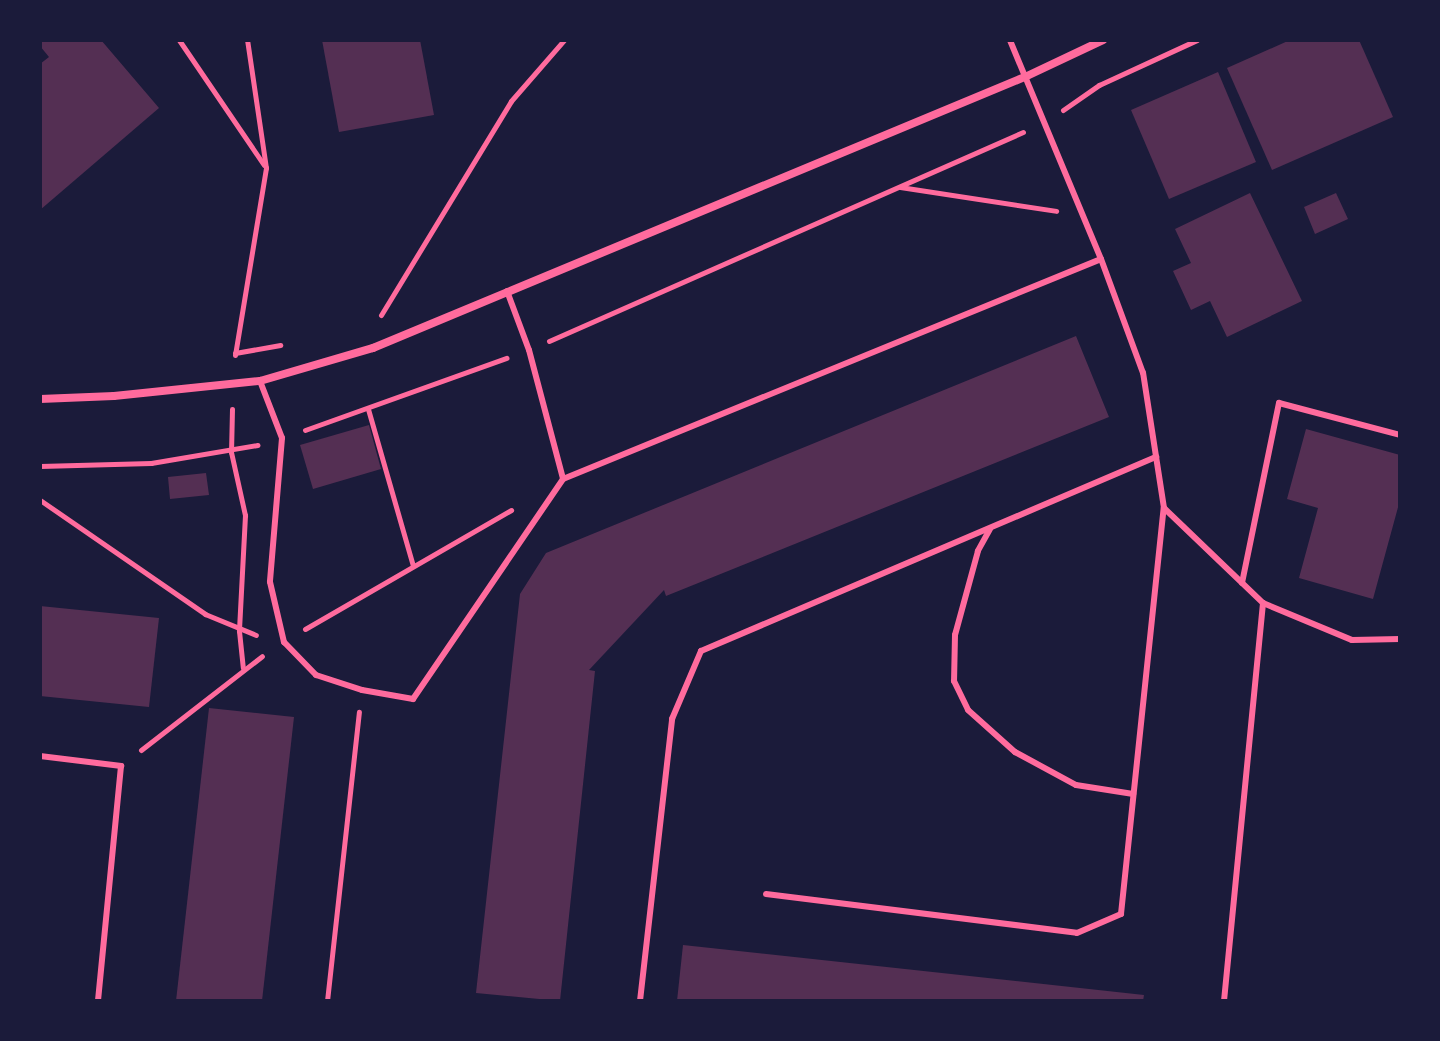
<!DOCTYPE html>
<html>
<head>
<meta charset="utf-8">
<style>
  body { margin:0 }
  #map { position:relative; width:1440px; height:1041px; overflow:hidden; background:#1b1b3a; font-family:Roboto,sans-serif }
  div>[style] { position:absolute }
  .building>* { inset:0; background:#542f53 }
  .path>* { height:5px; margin:-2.5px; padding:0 2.5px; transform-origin:2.5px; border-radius:2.5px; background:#ff6b9d }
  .service>* { height:6px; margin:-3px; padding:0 3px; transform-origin:3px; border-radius:3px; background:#ff6b9d }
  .minor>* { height:8px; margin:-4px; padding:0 4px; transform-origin:4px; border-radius:4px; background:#ff6b9d }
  span { translate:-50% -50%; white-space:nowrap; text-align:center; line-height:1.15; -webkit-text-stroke:6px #1b1b3a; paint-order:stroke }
  .frame { position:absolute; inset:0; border:42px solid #1b1b3a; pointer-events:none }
</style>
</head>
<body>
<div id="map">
  <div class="building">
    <div style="clip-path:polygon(40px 40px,101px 40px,159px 108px,40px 210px,40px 64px,49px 57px,40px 46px)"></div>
    <div style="clip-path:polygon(322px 40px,420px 40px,434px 115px,339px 132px)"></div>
    <div style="clip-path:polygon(1290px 40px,1359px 40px,1393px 117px,1272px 170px,1227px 68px)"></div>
    <div style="clip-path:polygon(1218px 72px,1256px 162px,1169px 199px,1131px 110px)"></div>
    <div style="clip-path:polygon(1250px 193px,1302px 301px,1227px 337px,1210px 301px,1191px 310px,1173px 271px,1191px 263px,1175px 229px)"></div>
    <div style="clip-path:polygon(1336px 193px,1348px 219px,1315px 234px,1304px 207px)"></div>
    <div style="clip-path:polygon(1076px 336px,1109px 417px,666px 596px,664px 590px,589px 670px,595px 671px,560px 1001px,476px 993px,520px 594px,546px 553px)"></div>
    <div style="clip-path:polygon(369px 425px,381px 469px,313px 489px,300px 445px)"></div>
    <div style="clip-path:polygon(1306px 429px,1400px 455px,1400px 500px,1373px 599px,1299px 578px,1318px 508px,1287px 499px)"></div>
    <div style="clip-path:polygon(206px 473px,209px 495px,170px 499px,168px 477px)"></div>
    <div style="clip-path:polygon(40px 606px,159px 618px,149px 707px,40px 696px)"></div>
    <div style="clip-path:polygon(209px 708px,294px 717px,262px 1001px,176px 1001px)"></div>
    <div style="clip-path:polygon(683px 945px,1144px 995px,1143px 1001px,677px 1001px)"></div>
  </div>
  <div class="path">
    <div style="left:179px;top:40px;width:151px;rotate:55.8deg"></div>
    <div style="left:1063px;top:110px;width:44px;rotate:-34.8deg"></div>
    <div style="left:1099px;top:85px;width:108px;rotate:-24.7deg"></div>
    <div style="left:900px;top:187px;width:158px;rotate:8.7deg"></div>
    <div style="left:381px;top:315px;width:250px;rotate:-58.7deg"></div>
    <div style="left:511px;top:101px;width:81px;rotate:-49deg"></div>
    <div style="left:549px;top:341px;width:518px;rotate:-23.79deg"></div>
    <div style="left:235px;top:353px;width:46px;rotate:-10.1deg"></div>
    <div style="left:235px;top:355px;width:190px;rotate:-80.6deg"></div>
    <div style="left:266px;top:168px;width:129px;rotate:-98.4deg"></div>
    <div style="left:232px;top:409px;width:43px;rotate:91.3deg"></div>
    <div style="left:231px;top:452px;width:65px;rotate:77.5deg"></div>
    <div style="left:245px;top:515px;width:116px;rotate:93deg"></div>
    <div style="left:239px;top:631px;width:37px;rotate:84deg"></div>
    <div style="left:368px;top:409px;width:163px;rotate:74deg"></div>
    <div style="left:305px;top:430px;width:214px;rotate:-19.7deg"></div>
    <div style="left:40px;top:466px;width:111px;rotate:-1.5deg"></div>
    <div style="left:151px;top:463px;width:108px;rotate:-9.6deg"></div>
    <div style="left:40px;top:500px;width:201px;rotate:34.6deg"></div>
    <div style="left:205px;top:614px;width:55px;rotate:22.4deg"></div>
    <div style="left:305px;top:629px;width:238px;rotate:-30deg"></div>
    <div style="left:141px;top:750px;width:153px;rotate:-37.8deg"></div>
    <div style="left:327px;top:1001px;width:291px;rotate:-83.7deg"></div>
  </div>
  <div class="service">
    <div style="left:507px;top:291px;width:63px;rotate:69.6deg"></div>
    <div style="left:529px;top:350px;width:133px;rotate:75.2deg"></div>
    <div style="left:260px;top:381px;width:61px;rotate:68.9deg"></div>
    <div style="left:282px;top:438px;width:144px;rotate:94.8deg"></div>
    <div style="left:270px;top:582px;width:62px;rotate:76.9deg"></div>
    <div style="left:284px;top:642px;width:46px;rotate:45.9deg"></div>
    <div style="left:316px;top:675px;width:48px;rotate:18.1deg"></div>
    <div style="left:362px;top:690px;width:52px;rotate:10deg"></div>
    <div style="left:413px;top:699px;width:266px;rotate:-55.7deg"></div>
    <div style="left:563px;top:479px;width:581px;rotate:-22.24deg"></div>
    <div style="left:1164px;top:508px;width:137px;rotate:43.8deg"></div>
    <div style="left:990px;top:529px;width:25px;rotate:119deg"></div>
    <div style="left:978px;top:551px;width:87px;rotate:105.3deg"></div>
    <div style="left:955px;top:635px;width:46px;rotate:91.2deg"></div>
    <div style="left:954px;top:681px;width:32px;rotate:64deg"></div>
    <div style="left:968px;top:710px;width:63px;rotate:41.8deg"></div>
    <div style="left:1015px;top:752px;width:69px;rotate:28.4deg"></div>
    <div style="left:1076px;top:785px;width:58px;rotate:9deg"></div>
    <div style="left:1242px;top:583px;width:184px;rotate:-78.4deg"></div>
    <div style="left:1279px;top:403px;width:125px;rotate:14.8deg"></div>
    <div style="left:40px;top:756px;width:82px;rotate:7deg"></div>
    <div style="left:121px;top:766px;width:236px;rotate:95.6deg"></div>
    <div style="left:766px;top:894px;width:313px;rotate:7.1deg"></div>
    <div style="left:1077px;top:933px;width:48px;rotate:-23.4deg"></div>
    <div style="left:1121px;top:914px;width:408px;rotate:-84deg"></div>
    <div style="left:1164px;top:508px;width:137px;rotate:-98.8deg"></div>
    <div style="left:1143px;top:373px;width:121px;rotate:-110.2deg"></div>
    <div style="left:1101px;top:259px;width:237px;rotate:-112.6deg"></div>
    <div style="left:640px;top:1001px;width:284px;rotate:-83.5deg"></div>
    <div style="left:672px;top:719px;width:74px;rotate:-66.9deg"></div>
    <div style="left:701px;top:651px;width:495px;rotate:-23.1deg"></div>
    <div style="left:1224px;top:1001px;width:400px;rotate:-84.4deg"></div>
    <div style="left:1263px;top:603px;width:96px;rotate:22.6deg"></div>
    <div style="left:1352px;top:640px;width:48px;rotate:-1.2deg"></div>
  </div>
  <div class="minor">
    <div style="left:40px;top:399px;width:74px;rotate:-2.3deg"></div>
    <div style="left:114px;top:396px;width:147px;rotate:-5.9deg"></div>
    <div style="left:260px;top:381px;width:118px;rotate:-16.3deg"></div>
    <div style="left:373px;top:348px;width:708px;rotate:-22.58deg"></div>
    <div style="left:1027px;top:76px;width:84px;rotate:-25.3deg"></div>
  </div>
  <div class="frame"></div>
</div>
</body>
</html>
